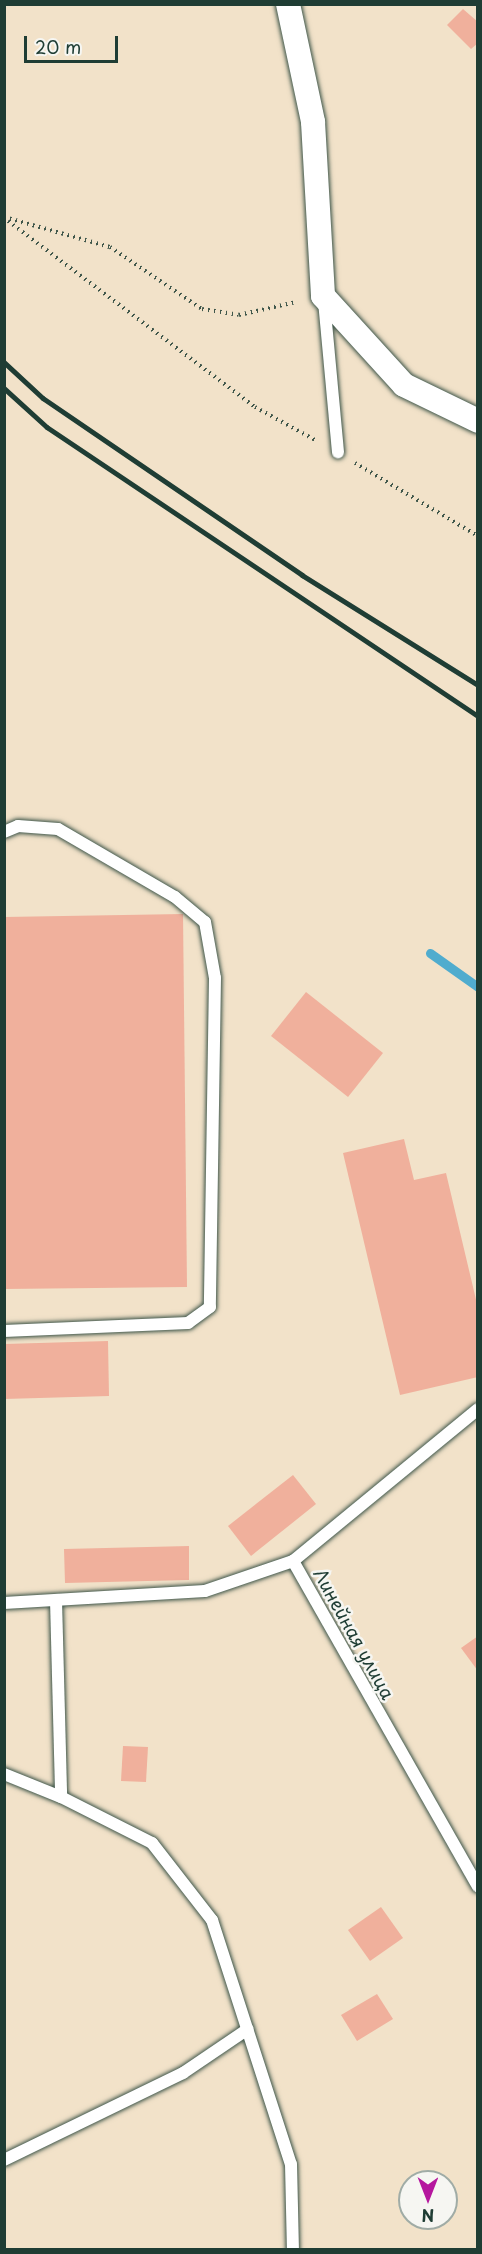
<!DOCTYPE html>
<html>
<head>
<meta charset="utf-8">
<style>
  body { margin:0 }
  #map { position:relative; width:482px; height:2254px; overflow:hidden; background:#f2e2c9; font-family:"Playpen Sans",sans-serif }
  div>[style] { position:absolute }
  .stream>* { height:9px; margin:-4.5px; padding:0 4.5px; transform-origin:4.5px; border-radius:4.5px; background:#50acce }
  .building>* { inset:0; background:#f0b09c }
  .path>* { height:4px; margin-top:-2px; transform-origin:0; background:repeating-linear-gradient(90deg,#3f564a 0 1.5px,transparent 0 6px) }
  .roads { filter:drop-shadow(0 0 2px #3f564a) drop-shadow(0 0 2px #3f564a) }
  .lane>* { height:12px; margin:-6px; padding:0 6px; transform-origin:6px; border-radius:6px; background:#fff }
  .street>* { height:24px; margin:-12px; padding:0 12px; transform-origin:12px; border-radius:12px; background:#fff }
  .rail>* { height:4.5px; margin:-2.25px; padding:0 2.25px; transform-origin:2.25px; border-radius:2.25px; background:#1f3d34 }
  span { translate:-50% -50%; white-space:nowrap; text-align:center; line-height:1.15; -webkit-text-stroke:5px #f6f6f2; paint-order:stroke }
  .street-label { font-size:18px; color:#1f3d34 }
  .frame { position:absolute; inset:0; border:6px solid #1f3d34; pointer-events:none }
  .north { position:absolute; left:398px; top:2170px; width:60px; height:60px; box-sizing:border-box; background:#f6f6f2; border:2px solid #a0aca6; border-radius:50%; rotate:180deg; font-size:16px; font-weight:700; line-height:24px; text-align:center; color:#1f3d34 }
  .north::after { content:''; display:block; margin:auto; width:21px; height:27px; background:#b5179e; clip-path:polygon(50% 0,100% 100%,50% 72%,0 100%) }
  .scale { position:absolute; left:24px; top:36px; width:94px; height:27px; box-sizing:border-box; border:3px solid #1f3d34; border-top:0; padding-left:8px; font-size:18px; line-height:21px; white-space:nowrap; color:#1f3d34; -webkit-text-stroke:4px #f6f6f2; paint-order:stroke }
</style>
</head>
<body>
<div id="map">
  <div class="stream">
    <div style="left:430px;top:953px;width:59px;rotate:35.3deg"></div>
  </div>
  <div class="building">
    <div style="clip-path:polygon(463px 9px,478px 22px,478px 43px,471px 49px,447px 25px)"></div>
    <div style="clip-path:polygon(183px 914px,187px 1287px,4px 1289px,4px 917px)"></div>
    <div style="clip-path:polygon(306px 992px,383px 1053px,348px 1097px,271px 1036px)"></div>
    <div style="clip-path:polygon(404px 1139px,414px 1180px,446px 1173px,478px 1308px,478px 1377px,400px 1395px,343px 1153px)"></div>
    <div style="clip-path:polygon(108px 1341px,109px 1396px,4px 1399px,4px 1344px)"></div>
    <div style="clip-path:polygon(293px 1475px,316px 1504px,251px 1556px,228px 1526px)"></div>
    <div style="clip-path:polygon(189px 1546px,189px 1580px,65px 1583px,64px 1549px)"></div>
    <div style="clip-path:polygon(478px 1636px,478px 1671px,461px 1648px)"></div>
    <div style="clip-path:polygon(123px 1746px,148px 1747px,146px 1782px,121px 1781px)"></div>
    <div style="clip-path:polygon(381px 1907px,403px 1938px,370px 1961px,348px 1930px)"></div>
    <div style="clip-path:polygon(377px 1994px,393px 2019px,357px 2041px,341px 2015px)"></div>
  </div>
  <div class="path">
    <div style="left:4px;top:217px;width:110px;rotate:15.8deg"></div>
    <div style="left:110px;top:247px;width:111px;rotate:34deg"></div>
    <div style="left:202px;top:309px;width:37px;rotate:9deg"></div>
    <div style="left:239px;top:315px;width:58px;rotate:-12.8deg"></div>
    <div style="left:8px;top:221px;width:309px;rotate:37deg"></div>
    <div style="left:255px;top:407px;width:68px;rotate:28.8deg"></div>
    <div style="left:355px;top:463px;width:143px;rotate:30.7deg"></div>
  </div>
  <div class="roads">
    <div class="lane">
      <div style="left:324px;top:301px;width:152px;rotate:84.7deg"></div>
      <div style="left:4px;top:832px;width:15px;rotate:-23deg"></div>
      <div style="left:18px;top:826px;width:40px;rotate:4.3deg"></div>
      <div style="left:58px;top:829px;width:135px;rotate:30.2deg"></div>
      <div style="left:175px;top:897px;width:39px;rotate:40deg"></div>
      <div style="left:205px;top:922px;width:57px;rotate:79.9deg"></div>
      <div style="left:215px;top:978px;width:329px;rotate:90.9deg"></div>
      <div style="left:210px;top:1307px;width:27px;rotate:144deg"></div>
      <div style="left:188px;top:1323px;width:184px;rotate:177.5deg"></div>
      <div style="left:293px;top:1561px;width:239px;rotate:-39.4deg"></div>
      <div style="left:56px;top:1600px;width:197px;rotate:88.5deg"></div>
      <div style="left:61px;top:1797px;width:102px;rotate:26.8deg"></div>
      <div style="left:152px;top:1843px;width:98px;rotate:52.1deg"></div>
      <div style="left:212px;top:1920px;width:256px;rotate:72.1deg"></div>
      <div style="left:291px;top:2164px;width:86px;rotate:88.7deg"></div>
      <div style="left:4px;top:1603px;width:201px;rotate:-3.4deg"></div>
      <div style="left:205px;top:1591px;width:93px;rotate:-18.8deg"></div>
      <div style="left:293px;top:1561px;width:374px;rotate:60.4deg"></div>
      <div style="left:4px;top:1774px;width:61px;rotate:22deg"></div>
      <div style="left:4px;top:2160px;width:199px;rotate:-25.9deg"></div>
      <div style="left:183px;top:2073px;width:78px;rotate:-34.1deg"></div>
    </div>
    <div class="street">
      <div style="left:288px;top:4px;width:121px;rotate:78deg"></div>
      <div style="left:313px;top:122px;width:174px;rotate:86.7deg"></div>
      <div style="left:323px;top:296px;width:120px;rotate:47.7deg"></div>
      <div style="left:404px;top:385px;width:82px;rotate:25.9deg"></div>
    </div>
  </div>
  <div class="rail">
    <div style="left:4px;top:362px;width:53px;rotate:42.7deg"></div>
    <div style="left:43px;top:398px;width:314px;rotate:34.3deg"></div>
    <div style="left:302px;top:575px;width:208px;rotate:32deg"></div>
    <div style="left:4px;top:388px;width:58px;rotate:42.2deg"></div>
    <div style="left:47px;top:427px;width:519px;rotate:33.84deg"></div>
  </div>
  <div class="street-label">
    <span style="left:354px;top:1634px;rotate:61deg">Линейная улица</span>
  </div>
  <div class="frame"></div>
  <div class="north">N</div>
  <div class="scale">20 m</div>
</div>
</body>
</html>
